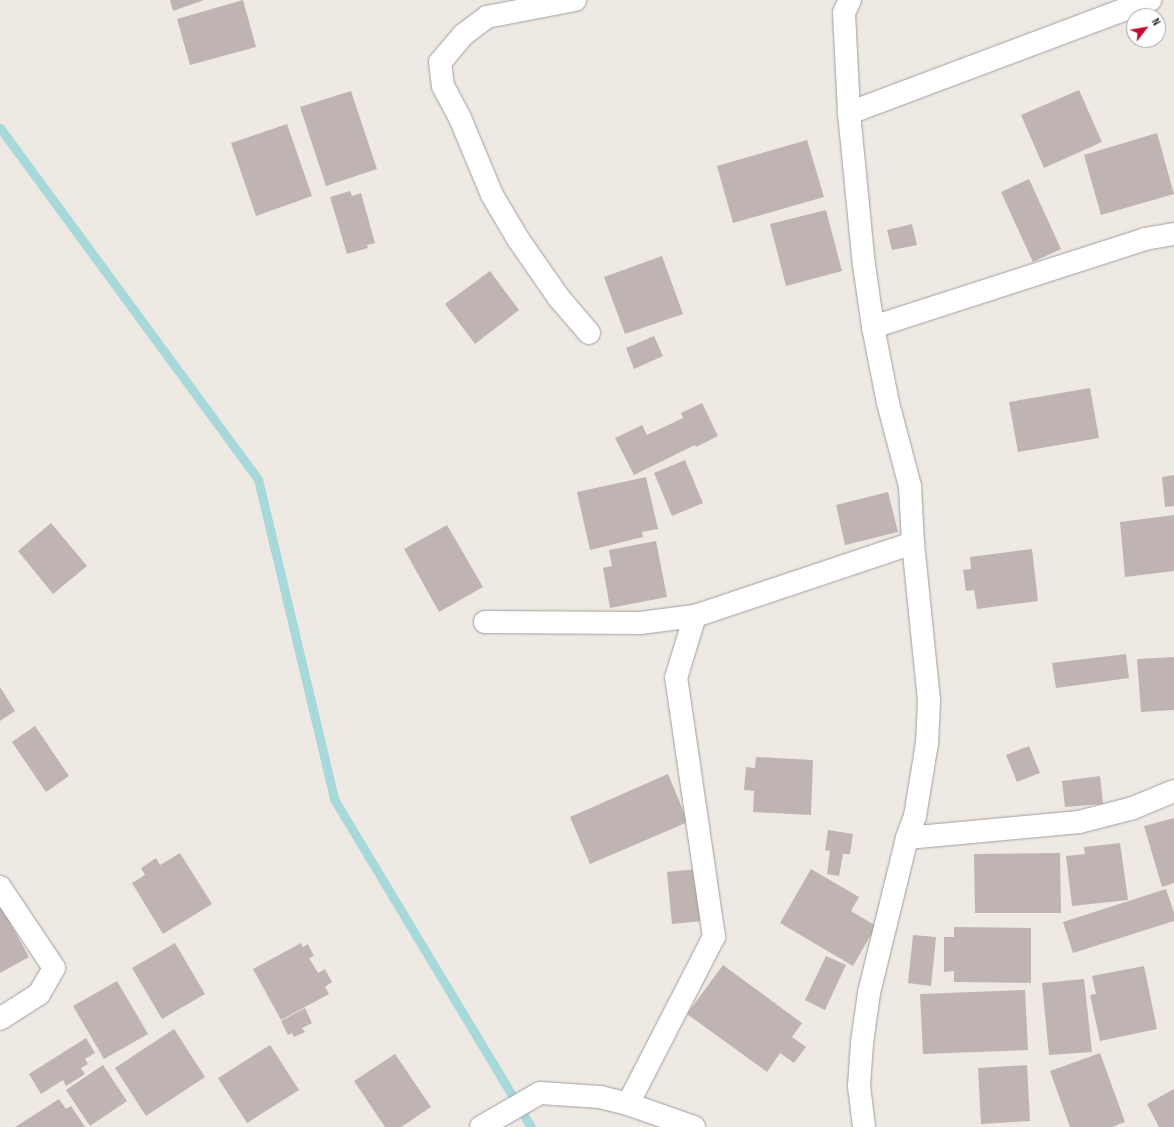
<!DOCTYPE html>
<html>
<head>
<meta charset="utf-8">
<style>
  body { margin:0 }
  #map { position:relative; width:1174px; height:1127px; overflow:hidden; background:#efe9e4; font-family:"Sofia Sans Condensed",sans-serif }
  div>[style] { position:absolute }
  .stream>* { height:9px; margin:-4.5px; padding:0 4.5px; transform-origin:4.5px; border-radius:4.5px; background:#a7d8da }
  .building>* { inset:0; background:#bfb4b1 }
  .roads { filter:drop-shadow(0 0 1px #9f9f9f) drop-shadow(0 0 1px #9f9f9f) }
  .minor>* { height:22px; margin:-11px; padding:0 11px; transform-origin:11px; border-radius:11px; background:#fff }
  span { translate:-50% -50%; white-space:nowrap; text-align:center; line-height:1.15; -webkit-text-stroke:3px #fff; paint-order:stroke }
  .north { position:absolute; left:1126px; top:8px; width:40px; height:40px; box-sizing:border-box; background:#fff; border:1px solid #a5a5a5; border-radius:50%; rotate:59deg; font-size:11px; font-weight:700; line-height:16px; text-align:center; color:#1e1e1e }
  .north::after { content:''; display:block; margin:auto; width:14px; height:18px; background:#c3092d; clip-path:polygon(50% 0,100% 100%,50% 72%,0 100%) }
</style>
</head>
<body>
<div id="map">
  <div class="stream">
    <div style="left:0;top:128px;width:436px;rotate:53.7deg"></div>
    <div style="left:258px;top:479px;width:329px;rotate:76.6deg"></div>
    <div style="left:334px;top:799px;width:383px;rotate:59deg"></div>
  </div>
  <div class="building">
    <div style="clip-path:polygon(170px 0,204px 0,173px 11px)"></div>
    <div style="clip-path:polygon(243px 0,256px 47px,190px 65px,177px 19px)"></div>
    <div style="clip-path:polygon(1079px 90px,1102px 142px,1044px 168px,1021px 115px)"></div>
    <div style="clip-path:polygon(351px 91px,377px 169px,326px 186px,300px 107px)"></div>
    <div style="clip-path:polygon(287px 124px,312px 196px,256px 216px,231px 143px)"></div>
    <div style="clip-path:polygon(1157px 133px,1174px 194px,1101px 215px,1084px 155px)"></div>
    <div style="clip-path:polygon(807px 140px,824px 197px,733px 223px,717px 166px)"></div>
    <div style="clip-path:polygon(1029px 179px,1061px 249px,1033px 262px,1001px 192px)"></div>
    <div style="clip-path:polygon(350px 191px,352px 196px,361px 193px,375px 243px,367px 245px,368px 248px,347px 254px,330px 197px)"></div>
    <div style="clip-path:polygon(826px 210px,842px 271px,786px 286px,770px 224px)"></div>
    <div style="clip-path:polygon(912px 224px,917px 245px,892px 250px,887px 230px)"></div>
    <div style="clip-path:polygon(662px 256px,683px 314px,625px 334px,604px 277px)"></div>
    <div style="clip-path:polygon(490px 271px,519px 310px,475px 344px,445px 304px)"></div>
    <div style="clip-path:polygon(654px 336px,663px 356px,634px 369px,626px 348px)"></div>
    <div style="clip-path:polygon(1090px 388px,1099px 438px,1018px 452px,1009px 402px)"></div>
    <div style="clip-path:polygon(702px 403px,718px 436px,696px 447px,695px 445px,634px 475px,615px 438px,642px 425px,647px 435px,683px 418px,681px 413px)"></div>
    <div style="clip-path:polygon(685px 460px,703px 503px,672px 516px,654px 473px)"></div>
    <div style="clip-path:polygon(1174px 475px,1174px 506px,1165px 507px,1162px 477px)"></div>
    <div style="clip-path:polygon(646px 477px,658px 529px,642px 532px,643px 537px,590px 550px,577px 492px)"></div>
    <div style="clip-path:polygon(888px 492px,898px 532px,845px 545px,836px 505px)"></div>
    <div style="clip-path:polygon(1174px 515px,1174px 571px,1125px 577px,1120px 522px)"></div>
    <div style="clip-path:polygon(51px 523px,87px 566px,53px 594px,18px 551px)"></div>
    <div style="clip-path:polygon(447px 525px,483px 587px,439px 612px,404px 549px)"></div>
    <div style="clip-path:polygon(656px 541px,667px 597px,610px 608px,603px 568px,612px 566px,609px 550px)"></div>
    <div style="clip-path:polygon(1032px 549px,1038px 601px,977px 609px,974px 590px,966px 591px,963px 570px,971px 569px,970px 557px)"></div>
    <div style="clip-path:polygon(1126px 654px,1129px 678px,1056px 688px,1052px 663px)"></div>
    <div style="clip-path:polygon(1174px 657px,1174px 710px,1141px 712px,1137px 659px)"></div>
    <div style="clip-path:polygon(0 687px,15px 711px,0 721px)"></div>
    <div style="clip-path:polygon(35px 726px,69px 776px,46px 792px,12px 742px)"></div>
    <div style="clip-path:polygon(1029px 746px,1040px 773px,1017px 782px,1006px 755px)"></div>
    <div style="clip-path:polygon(756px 757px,813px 760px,811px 815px,753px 812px,754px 791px,744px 790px,746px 767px,755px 768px)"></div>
    <div style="clip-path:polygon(668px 774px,688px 822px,590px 864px,570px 817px)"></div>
    <div style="clip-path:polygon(1100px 776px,1103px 804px,1065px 807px,1062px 781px)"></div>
    <div style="clip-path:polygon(1174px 818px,1174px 883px,1162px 887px,1144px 826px)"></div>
    <div style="clip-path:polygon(828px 830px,853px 834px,850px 854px,843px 854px,839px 876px,827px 874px,830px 851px,825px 850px)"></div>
    <div style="clip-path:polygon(1120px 843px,1128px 900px,1072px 906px,1066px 856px,1085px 854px,1084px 847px)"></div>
    <div style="clip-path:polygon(180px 853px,212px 904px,163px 934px,132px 883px,145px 875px,141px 868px,156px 858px,160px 865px)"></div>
    <div style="clip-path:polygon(1060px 853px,1061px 913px,975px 913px,974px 854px)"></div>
    <div style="clip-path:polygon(697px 869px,702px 921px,672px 924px,667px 872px)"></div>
    <div style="clip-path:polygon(811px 869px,859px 897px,851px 911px,876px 926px,853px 966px,780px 923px)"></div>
    <div style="clip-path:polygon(1166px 889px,1174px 913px,1174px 921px,1073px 953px,1063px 922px)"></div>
    <div style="clip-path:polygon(0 905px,29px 957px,0 973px)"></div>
    <div style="clip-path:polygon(954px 927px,1031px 928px,1031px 983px,954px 982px,954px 971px,944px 972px,944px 937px,954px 937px)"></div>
    <div style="clip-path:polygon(913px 935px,936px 937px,931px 986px,908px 983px)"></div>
    <div style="clip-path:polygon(175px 943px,205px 994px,162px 1019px,132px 968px)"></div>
    <div style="clip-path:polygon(301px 943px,303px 947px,308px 944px,314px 956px,309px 958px,318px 973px,325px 969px,332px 982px,325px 987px,329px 994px,281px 1020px,253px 969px)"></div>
    <div style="clip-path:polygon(826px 956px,846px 965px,825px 1010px,805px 1000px)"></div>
    <div style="clip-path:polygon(723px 965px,802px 1023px,792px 1037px,806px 1047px,794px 1063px,780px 1053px,767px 1072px,687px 1014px)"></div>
    <div style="clip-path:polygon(1144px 966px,1157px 1029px,1100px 1041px,1090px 995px,1096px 994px,1092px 976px)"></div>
    <div style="clip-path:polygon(1084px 979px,1092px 1052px,1049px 1055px,1042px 983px)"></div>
    <div style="clip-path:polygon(117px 981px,148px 1034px,104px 1059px,73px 1006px)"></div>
    <div style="clip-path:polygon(1025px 990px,1028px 1050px,923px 1054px,920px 994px)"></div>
    <div style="clip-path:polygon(305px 1008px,312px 1023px,302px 1028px,305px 1032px,294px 1037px,292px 1033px,288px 1035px,281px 1021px)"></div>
    <div style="clip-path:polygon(174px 1029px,205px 1077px,146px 1116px,115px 1068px)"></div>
    <div style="clip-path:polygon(86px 1038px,95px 1053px,85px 1059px,88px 1064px,81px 1068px,85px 1074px,66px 1086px,63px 1080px,41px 1094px,29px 1074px)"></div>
    <div style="clip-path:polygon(270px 1045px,299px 1090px,247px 1123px,218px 1078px)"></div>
    <div style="clip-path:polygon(1100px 1053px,1125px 1122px,1112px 1127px,1070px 1127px,1050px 1071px)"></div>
    <div style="clip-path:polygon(395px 1054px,431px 1107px,401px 1127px,385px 1127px,354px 1081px)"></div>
    <div style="clip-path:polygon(103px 1065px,127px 1101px,90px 1126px,66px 1090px)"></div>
    <div style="clip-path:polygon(1027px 1065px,1030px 1121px,981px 1124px,978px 1068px)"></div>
    <div style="clip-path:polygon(1174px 1089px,1174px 1127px,1159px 1127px,1147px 1104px)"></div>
    <div style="clip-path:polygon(59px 1099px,66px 1109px,71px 1106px,85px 1127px,15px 1127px)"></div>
  </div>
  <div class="roads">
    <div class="minor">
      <div style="left:575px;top:0;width:90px;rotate:169.1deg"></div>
      <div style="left:487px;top:17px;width:30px;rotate:143deg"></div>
      <div style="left:463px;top:35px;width:35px;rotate:130deg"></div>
      <div style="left:440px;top:62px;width:24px;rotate:83deg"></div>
      <div style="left:443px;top:86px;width:36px;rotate:62deg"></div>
      <div style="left:460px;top:118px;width:83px;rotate:67.4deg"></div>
      <div style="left:492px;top:195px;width:51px;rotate:59.4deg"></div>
      <div style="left:518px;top:239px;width:72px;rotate:55.2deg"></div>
      <div style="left:559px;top:298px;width:46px;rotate:49.4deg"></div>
      <div style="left:850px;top:0;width:14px;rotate:115deg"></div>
      <div style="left:844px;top:13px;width:100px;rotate:87.1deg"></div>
      <div style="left:849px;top:113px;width:153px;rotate:84.4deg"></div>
      <div style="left:864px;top:265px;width:63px;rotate:81.7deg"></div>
      <div style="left:873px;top:327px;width:77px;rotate:78.8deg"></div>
      <div style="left:888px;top:403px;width:86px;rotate:75.2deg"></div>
      <div style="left:910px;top:486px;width:57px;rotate:87deg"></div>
      <div style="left:913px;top:543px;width:159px;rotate:84.2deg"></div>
      <div style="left:929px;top:701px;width:42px;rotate:92.7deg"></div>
      <div style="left:927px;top:743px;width:74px;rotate:99.3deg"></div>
      <div style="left:915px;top:816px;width:23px;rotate:110deg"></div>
      <div style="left:907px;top:838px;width:160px;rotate:103.8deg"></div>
      <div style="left:869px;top:993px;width:50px;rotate:98deg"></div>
      <div style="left:862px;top:1043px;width:43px;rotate:94deg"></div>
      <div style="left:859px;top:1086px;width:41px;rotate:83deg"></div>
      <div style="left:849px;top:113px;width:322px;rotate:-20.6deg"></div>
      <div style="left:873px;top:327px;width:286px;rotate:-17.9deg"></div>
      <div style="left:1145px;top:239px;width:29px;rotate:-10deg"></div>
      <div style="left:485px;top:622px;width:155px;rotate:0.4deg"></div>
      <div style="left:640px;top:623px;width:55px;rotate:-7.3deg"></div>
      <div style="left:907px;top:838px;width:173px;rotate:-5.3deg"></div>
      <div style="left:1079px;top:822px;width:56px;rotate:-14.5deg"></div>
      <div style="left:1133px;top:808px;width:44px;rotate:-22.5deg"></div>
      <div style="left:0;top:887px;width:97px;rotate:56.3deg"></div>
      <div style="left:54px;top:968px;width:30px;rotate:120deg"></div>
      <div style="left:39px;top:994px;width:46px;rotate:147.3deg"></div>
      <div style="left:628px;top:1104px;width:188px;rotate:-62.8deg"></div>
      <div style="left:714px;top:937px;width:262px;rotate:-98.3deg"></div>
      <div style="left:676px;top:678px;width:65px;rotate:-73deg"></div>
      <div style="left:695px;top:616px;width:230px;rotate:-18.5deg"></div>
      <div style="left:481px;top:1127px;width:68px;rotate:-30deg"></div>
      <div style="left:540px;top:1093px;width:60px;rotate:3.8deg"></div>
      <div style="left:600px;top:1097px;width:29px;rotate:14deg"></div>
      <div style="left:628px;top:1104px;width:70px;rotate:19.2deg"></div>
    </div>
  </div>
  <div class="north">N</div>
</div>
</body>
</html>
